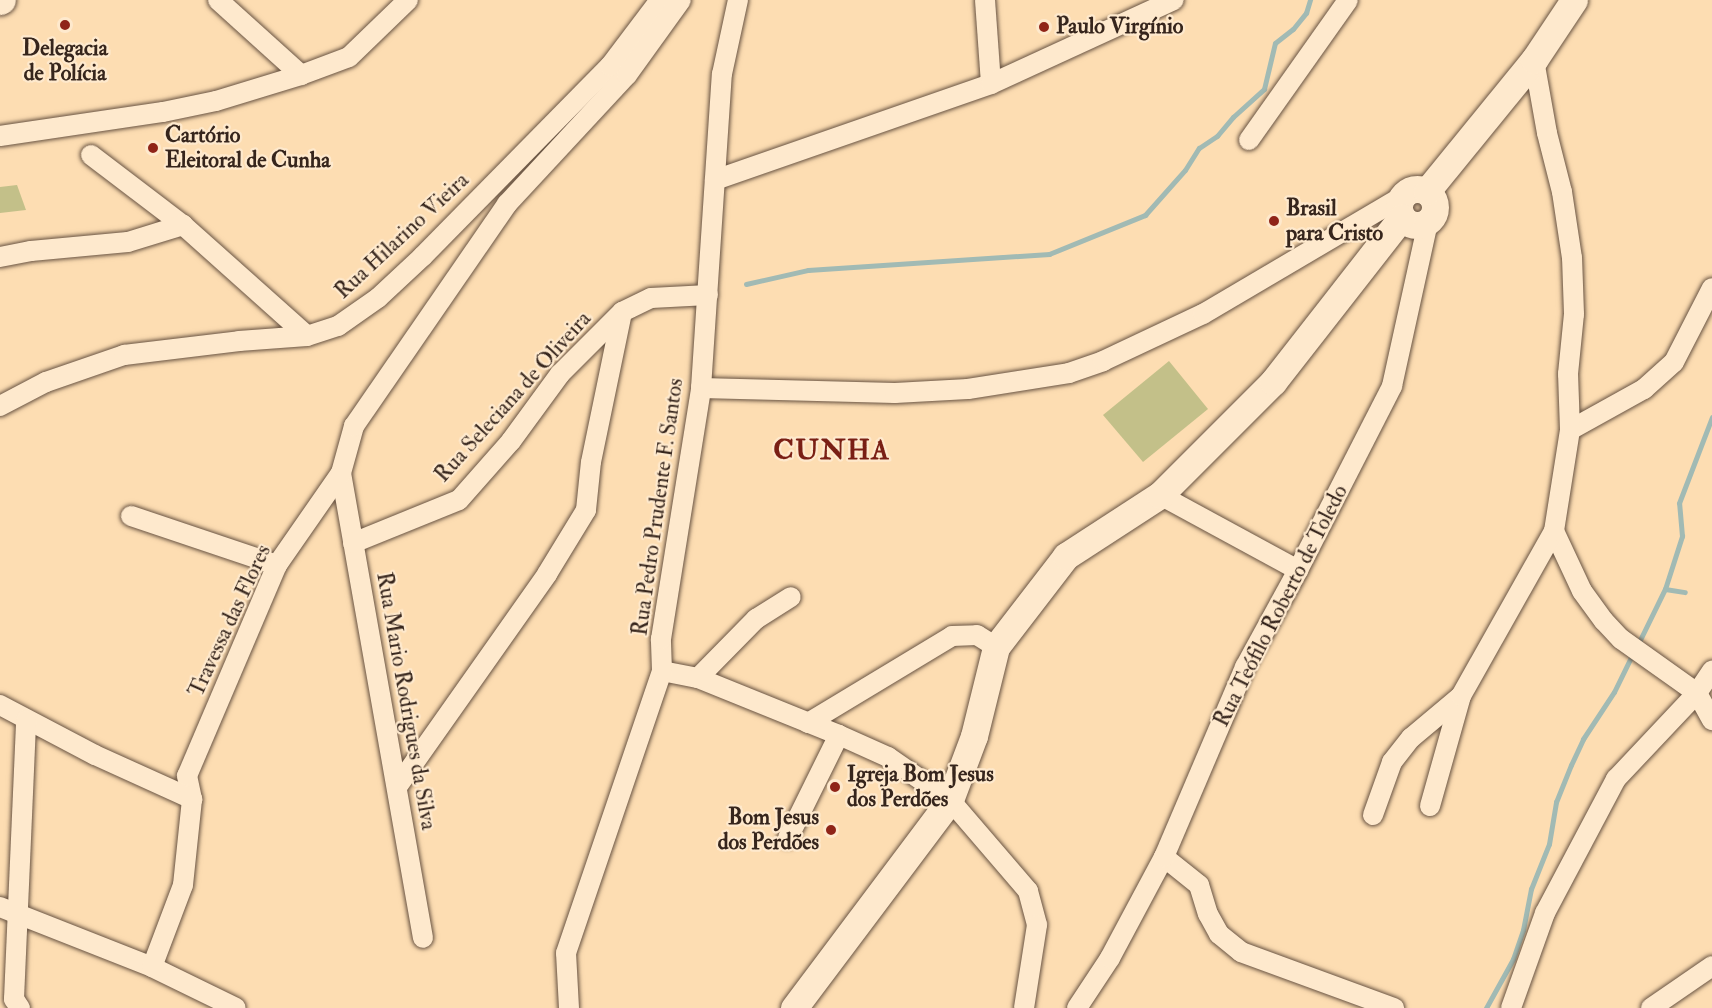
<!DOCTYPE html>
<html>
<head>
<meta charset="utf-8">
<style>
  body { margin:0 }
  #map { position:relative; width:1712px; height:1008px; overflow:hidden; background:#fdddb2; font-family:"IM FELL Double Pica",serif }
  div>[style] { position:absolute }
  .green>* { inset:0; background:#c3c089 }
  .stream>* { height:5px; margin:-2.5px; padding:0 2.5px; transform-origin:2.5px; border-radius:2.5px; background:#a1bab4 }
  .roads { filter:drop-shadow(0 0 2px #685342) drop-shadow(0 0 2px #685342) }
  .street>* { height:20px; margin:-10px; padding:0 10px; transform-origin:10px; border-radius:10px; background:#fee9cd }
  .secondary>* { height:27px; margin:-13.5px; padding:0 13.5px; transform-origin:13.5px; border-radius:13.5px; background:#fee9cd }
  .secondary>.ring { margin:-13.5px; padding:0; box-sizing:content-box; background:none; border:27px solid #fee9cd; border-radius:50% }
  .dots>* { width:16px; height:16px; translate:-50% -50%; box-sizing:border-box; border:3px solid #fee9cd; border-radius:50% }
  span { translate:-50% -50%; white-space:nowrap; text-align:center; line-height:1.15; -webkit-text-stroke:4.5px #fee9cd; paint-order:stroke }
  .poi-label { font-size:22px; color:#36251c; font-weight:700 }
  .left { translate:0 -50%; text-align:left }
  .right { translate:-100% -50%; text-align:right }
  .street-label { font-size:22px; color:#36251c }
  .district-label { font-size:28px; color:#7a1f14; font-weight:700; letter-spacing:1.5px }
</style>
</head>
<body>
<div id="map">
  <div class="green">
    <div style="clip-path:polygon(17px 185px,26px 210px,0 213px,0 187px)"></div>
    <div style="clip-path:polygon(1169px 361px,1208px 409px,1143px 462px,1103px 415px)"></div>
  </div>
  <div class="stream">
    <div style="left:746px;top:284px;width:64px;rotate:-12.7deg"></div>
    <div style="left:808px;top:270px;width:242px;rotate:-3.8deg"></div>
    <div style="left:1049px;top:254px;width:104px;rotate:-22.1deg"></div>
    <div style="left:1145px;top:215px;width:60px;rotate:-48.4deg"></div>
    <div style="left:1185px;top:170px;width:26px;rotate:-58deg"></div>
    <div style="left:1199px;top:148px;width:22px;rotate:-34deg"></div>
    <div style="left:1217px;top:136px;width:25px;rotate:-50deg"></div>
    <div style="left:1233px;top:117px;width:42px;rotate:-42.1deg"></div>
    <div style="left:1264px;top:89px;width:47px;rotate:-76.6deg"></div>
    <div style="left:1275px;top:43px;width:23px;rotate:-38deg"></div>
    <div style="left:1293px;top:29px;width:21px;rotate:-51deg"></div>
    <div style="left:1306px;top:13px;width:14px;rotate:-73deg"></div>
    <div style="left:1665px;top:589px;width:20px;rotate:9deg"></div>
    <div style="left:1638px;top:644px;width:61px;rotate:-63.9deg"></div>
    <div style="left:1665px;top:589px;width:56px;rotate:-72.2deg"></div>
    <div style="left:1682px;top:536px;width:33px;rotate:-95deg"></div>
    <div style="left:1679px;top:503px;width:92px;rotate:-69deg"></div>
    <div style="left:1486px;top:1008px;width:56px;rotate:-61.1deg"></div>
    <div style="left:1513px;top:959px;width:31px;rotate:-71deg"></div>
    <div style="left:1523px;top:930px;width:42px;rotate:-79deg"></div>
    <div style="left:1531px;top:889px;width:48px;rotate:-68.2deg"></div>
    <div style="left:1549px;top:844px;width:43px;rotate:-80.5deg"></div>
    <div style="left:1556px;top:802px;width:40px;rotate:-68deg"></div>
    <div style="left:1571px;top:765px;width:29px;rotate:-65deg"></div>
    <div style="left:1583px;top:739px;width:56px;rotate:-56.6deg"></div>
    <div style="left:1614px;top:692px;width:43px;rotate:-64deg"></div>
  </div>
  <div class="roads">
    <div class="street">
      <div style="left:218px;top:0;width:112px;rotate:42.1deg"></div>
      <div style="left:985px;top:0;width:84px;rotate:85.9deg"></div>
      <div style="left:0;top:136px;width:165px;rotate:-8.4deg"></div>
      <div style="left:163px;top:112px;width:54px;rotate:-11.7deg"></div>
      <div style="left:216px;top:101px;width:89px;rotate:-17deg"></div>
      <div style="left:301px;top:75px;width:51px;rotate:-20.6deg"></div>
      <div style="left:349px;top:57px;width:82px;rotate:-44deg"></div>
      <div style="left:1249px;top:140px;width:171px;rotate:-54.7deg"></div>
      <div style="left:91px;top:155px;width:116px;rotate:37.3deg"></div>
      <div style="left:183px;top:225px;width:166px;rotate:41.8deg"></div>
      <div style="left:715px;top:180px;width:292px;rotate:-19.2deg"></div>
      <div style="left:991px;top:84px;width:201px;rotate:-24.7deg"></div>
      <div style="left:0;top:257px;width:32px;rotate:-11deg"></div>
      <div style="left:31px;top:251px;width:97px;rotate:-5.3deg"></div>
      <div style="left:128px;top:242px;width:58px;rotate:-17.2deg"></div>
      <div style="left:701px;top:388px;width:194px;rotate:1.5deg"></div>
      <div style="left:895px;top:393px;width:73px;rotate:-3.1deg"></div>
      <div style="left:968px;top:389px;width:102px;rotate:-9deg"></div>
      <div style="left:1069px;top:373px;width:36px;rotate:-19deg"></div>
      <div style="left:1103px;top:361px;width:110px;rotate:-25.2deg"></div>
      <div style="left:1203px;top:314px;width:231px;rotate:-30.5deg"></div>
      <div style="left:0;top:406px;width:52px;rotate:-27.6deg"></div>
      <div style="left:46px;top:382px;width:83px;rotate:-19.1deg"></div>
      <div style="left:124px;top:355px;width:116px;rotate:-6.9deg"></div>
      <div style="left:239px;top:341px;width:68px;rotate:-4.2deg"></div>
      <div style="left:307px;top:336px;width:33px;rotate:-18deg"></div>
      <div style="left:338px;top:326px;width:49px;rotate:-35deg"></div>
      <div style="left:378px;top:298px;width:62px;rotate:-43deg"></div>
      <div style="left:423px;top:256px;width:267px;rotate:-45.5deg"></div>
      <div style="left:610px;top:66px;width:83px;rotate:-52.9deg"></div>
      <div style="left:1570px;top:430px;width:85px;rotate:-29deg"></div>
      <div style="left:1644px;top:389px;width:40px;rotate:-42deg"></div>
      <div style="left:1674px;top:362px;width:83px;rotate:-62.8deg"></div>
      <div style="left:341px;top:473px;width:472px;rotate:80deg"></div>
      <div style="left:1160px;top:495px;width:157px;rotate:28.5deg"></div>
      <div style="left:131px;top:516px;width:154px;rotate:18.6deg"></div>
      <div style="left:1554px;top:531px;width:66px;rotate:65deg"></div>
      <div style="left:1582px;top:591px;width:37px;rotate:54deg"></div>
      <div style="left:1604px;top:621px;width:25px;rotate:47deg"></div>
      <div style="left:1621px;top:639px;width:93px;rotate:35.4deg"></div>
      <div style="left:1697px;top:693px;width:31px;rotate:61deg"></div>
      <div style="left:353px;top:543px;width:114px;rotate:-22.1deg"></div>
      <div style="left:459px;top:500px;width:79px;rotate:-48.6deg"></div>
      <div style="left:511px;top:441px;width:83px;rotate:-53.8deg"></div>
      <div style="left:560px;top:374px;width:88px;rotate:-45deg"></div>
      <div style="left:622px;top:312px;width:32px;rotate:-26deg"></div>
      <div style="left:651px;top:298px;width:57px;rotate:-3deg"></div>
      <div style="left:662px;top:671px;width:37px;rotate:11deg"></div>
      <div style="left:698px;top:678px;width:152px;rotate:22deg"></div>
      <div style="left:839px;top:735px;width:54px;rotate:24.2deg"></div>
      <div style="left:888px;top:757px;width:75px;rotate:34.7deg"></div>
      <div style="left:950px;top:800px;width:120px;rotate:49.4deg"></div>
      <div style="left:1028px;top:891px;width:35px;rotate:75deg"></div>
      <div style="left:1037px;top:925px;width:84px;rotate:98.9deg"></div>
      <div style="left:698px;top:678px;width:83px;rotate:-45.5deg"></div>
      <div style="left:756px;top:619px;width:41px;rotate:-32.2deg"></div>
      <div style="left:0;top:705px;width:107px;rotate:27.8deg"></div>
      <div style="left:95px;top:755px;width:107px;rotate:24.4deg"></div>
      <div style="left:808px;top:723px;width:168px;rotate:-31.1deg"></div>
      <div style="left:952px;top:636px;width:25px;rotate:-2deg"></div>
      <div style="left:977px;top:635px;width:22px;rotate:32deg"></div>
      <div style="left:397px;top:787px;width:261px;rotate:-54.8deg"></div>
      <div style="left:547px;top:574px;width:75px;rotate:-58.6deg"></div>
      <div style="left:586px;top:510px;width:48px;rotate:-84.1deg"></div>
      <div style="left:591px;top:462px;width:153px;rotate:-78.3deg"></div>
      <div style="left:1430px;top:806px;width:114px;rotate:-74.3deg"></div>
      <div style="left:1373px;top:815px;width:56px;rotate:-70.3deg"></div>
      <div style="left:1392px;top:762px;width:31px;rotate:-52deg"></div>
      <div style="left:1411px;top:738px;width:65px;rotate:-40deg"></div>
      <div style="left:1461px;top:696px;width:189px;rotate:-60.6deg"></div>
      <div style="left:1554px;top:531px;width:102px;rotate:-81deg"></div>
      <div style="left:1570px;top:430px;width:56px;rotate:-92deg"></div>
      <div style="left:1568px;top:374px;width:60px;rotate:-84.3deg"></div>
      <div style="left:1574px;top:314px;width:56px;rotate:-92deg"></div>
      <div style="left:1572px;top:258px;width:67px;rotate:-98.6deg"></div>
      <div style="left:1562px;top:192px;width:61px;rotate:-104.3deg"></div>
      <div style="left:1547px;top:133px;width:74px;rotate:-100.1deg"></div>
      <div style="left:788px;top:838px;width:115px;rotate:-63.7deg"></div>
      <div style="left:1164px;top:857px;width:45px;rotate:38.7deg"></div>
      <div style="left:1199px;top:885px;width:30px;rotate:73deg"></div>
      <div style="left:1208px;top:914px;width:23px;rotate:61deg"></div>
      <div style="left:1219px;top:934px;width:28px;rotate:39deg"></div>
      <div style="left:1241px;top:952px;width:163px;rotate:20.1deg"></div>
      <div style="left:0;top:907px;width:163px;rotate:21.5deg"></div>
      <div style="left:152px;top:967px;width:93px;rotate:26deg"></div>
      <div style="left:152px;top:967px;width:88px;rotate:-69.3deg"></div>
      <div style="left:183px;top:885px;width:86px;rotate:-84deg"></div>
      <div style="left:192px;top:799px;width:24px;rotate:-102deg"></div>
      <div style="left:187px;top:776px;width:229px;rotate:-66.9deg"></div>
      <div style="left:277px;top:565px;width:112px;rotate:-55.2deg"></div>
      <div style="left:341px;top:473px;width:49px;rotate:-74.5deg"></div>
      <div style="left:354px;top:426px;width:270px;rotate:-55.4deg"></div>
      <div style="left:507px;top:204px;width:176px;rotate:-47.1deg"></div>
      <div style="left:627px;top:75px;width:92px;rotate:-54.2deg"></div>
      <div style="left:20px;top:1008px;width:11px;rotate:-124deg"></div>
      <div style="left:14px;top:999px;width:279px;rotate:-87.5deg"></div>
      <div style="left:569px;top:1008px;width:55px;rotate:-93.1deg"></div>
      <div style="left:566px;top:953px;width:298px;rotate:-71.2deg"></div>
      <div style="left:662px;top:671px;width:32px;rotate:-92deg"></div>
      <div style="left:661px;top:639px;width:254px;rotate:-80.9deg"></div>
      <div style="left:701px;top:388px;width:315px;rotate:-86.2deg"></div>
      <div style="left:722px;top:74px;width:76px;rotate:-77.8deg"></div>
      <div style="left:1077px;top:1008px;width:60px;rotate:-56.6deg"></div>
      <div style="left:1110px;top:958px;width:115px;rotate:-61.9deg"></div>
      <div style="left:1164px;top:857px;width:207px;rotate:-66.9deg"></div>
      <div style="left:1245px;top:667px;width:111px;rotate:-61.3deg"></div>
      <div style="left:1298px;top:570px;width:207px;rotate:-62.9deg"></div>
      <div style="left:1392px;top:386px;width:168px;rotate:-77.6deg"></div>
      <div style="left:1511px;top:1008px;width:101px;rotate:-70.3deg"></div>
      <div style="left:1545px;top:913px;width:152px;rotate:-62.1deg"></div>
      <div style="left:1616px;top:779px;width:118px;rotate:-46.7deg"></div>
      <div style="left:1697px;top:693px;width:27px;rotate:-56deg"></div>
      <div style="left:1651px;top:1008px;width:74px;rotate:-34.5deg"></div>
    </div>
    <div class="secondary">
      <div style="left:0;top:1px;width:2px;rotate:-27deg"></div>
      <div class="ring" style="left:1399px;top:189px;width:9px;height:9px"></div>
      <div style="left:1427px;top:191px;width:169px;rotate:-50.8deg"></div>
      <div style="left:1534px;top:60px;width:72px;rotate:-56.3deg"></div>
      <div style="left:794px;top:1008px;width:260px;rotate:-53.1deg"></div>
      <div style="left:950px;top:800px;width:68px;rotate:-69.4deg"></div>
      <div style="left:974px;top:736px;width:92px;rotate:-76.1deg"></div>
      <div style="left:996px;top:647px;width:115px;rotate:-52.4deg"></div>
      <div style="left:1066px;top:556px;width:112px;rotate:-33deg"></div>
      <div style="left:1160px;top:495px;width:160px;rotate:-45deg"></div>
      <div style="left:1273px;top:382px;width:209px;rotate:-52deg"></div>
    </div>
  </div>
  <div class="dots">
    <div style="left:65px;top:25px;background:#8f2418"></div>
    <div style="left:1044px;top:27px;background:#8f2418"></div>
    <div style="left:153px;top:148px;background:#8f2418"></div>
    <div style="left:1274px;top:221px;background:#8f2418"></div>
    <div style="left:835px;top:787px;background:#8f2418"></div>
    <div style="left:831px;top:830px;background:#8f2418"></div>
  </div>
  <div class="poi-label">
    <span class="left" style="left:1056px;top:27px">Paulo Virgínio</span>
    <span style="left:65px;top:61px">Delegacia<br>de Polícia</span>
    <span class="left" style="left:165px;top:148px">Cartório<br>Eleitoral de Cunha</span>
    <span class="left" style="left:1286px;top:221px">Brasil<br>para Cristo</span>
    <span class="left" style="left:847px;top:787px">Igreja Bom Jesus<br>dos Perdões</span>
    <span class="right" style="left:819px;top:830px">Bom Jesus<br>dos Perdões</span>
  </div>
  <div class="street-label">
    <span style="left:402px;top:236px;rotate:-43deg">Rua Hilarino Vieira</span>
    <span style="left:513px;top:397px;rotate:-48deg">Rua Seleciana de Oliveira</span>
    <span style="left:658px;top:507px;rotate:-82deg">Rua Pedro Prudente F. Santos</span>
    <span style="left:1281px;top:606px;rotate:-63deg">Rua Teófilo Roberto de Toledo</span>
    <span style="left:230px;top:621px;rotate:-65deg">Travessa das Flores</span>
    <span style="left:406px;top:701px;rotate:80deg">Rua Mario Rodrigues da Silva</span>
  </div>
  <div class="district-label">
    <span style="left:832px;top:451px">CUNHA</span>
  </div>
</div>
</body>
</html>
